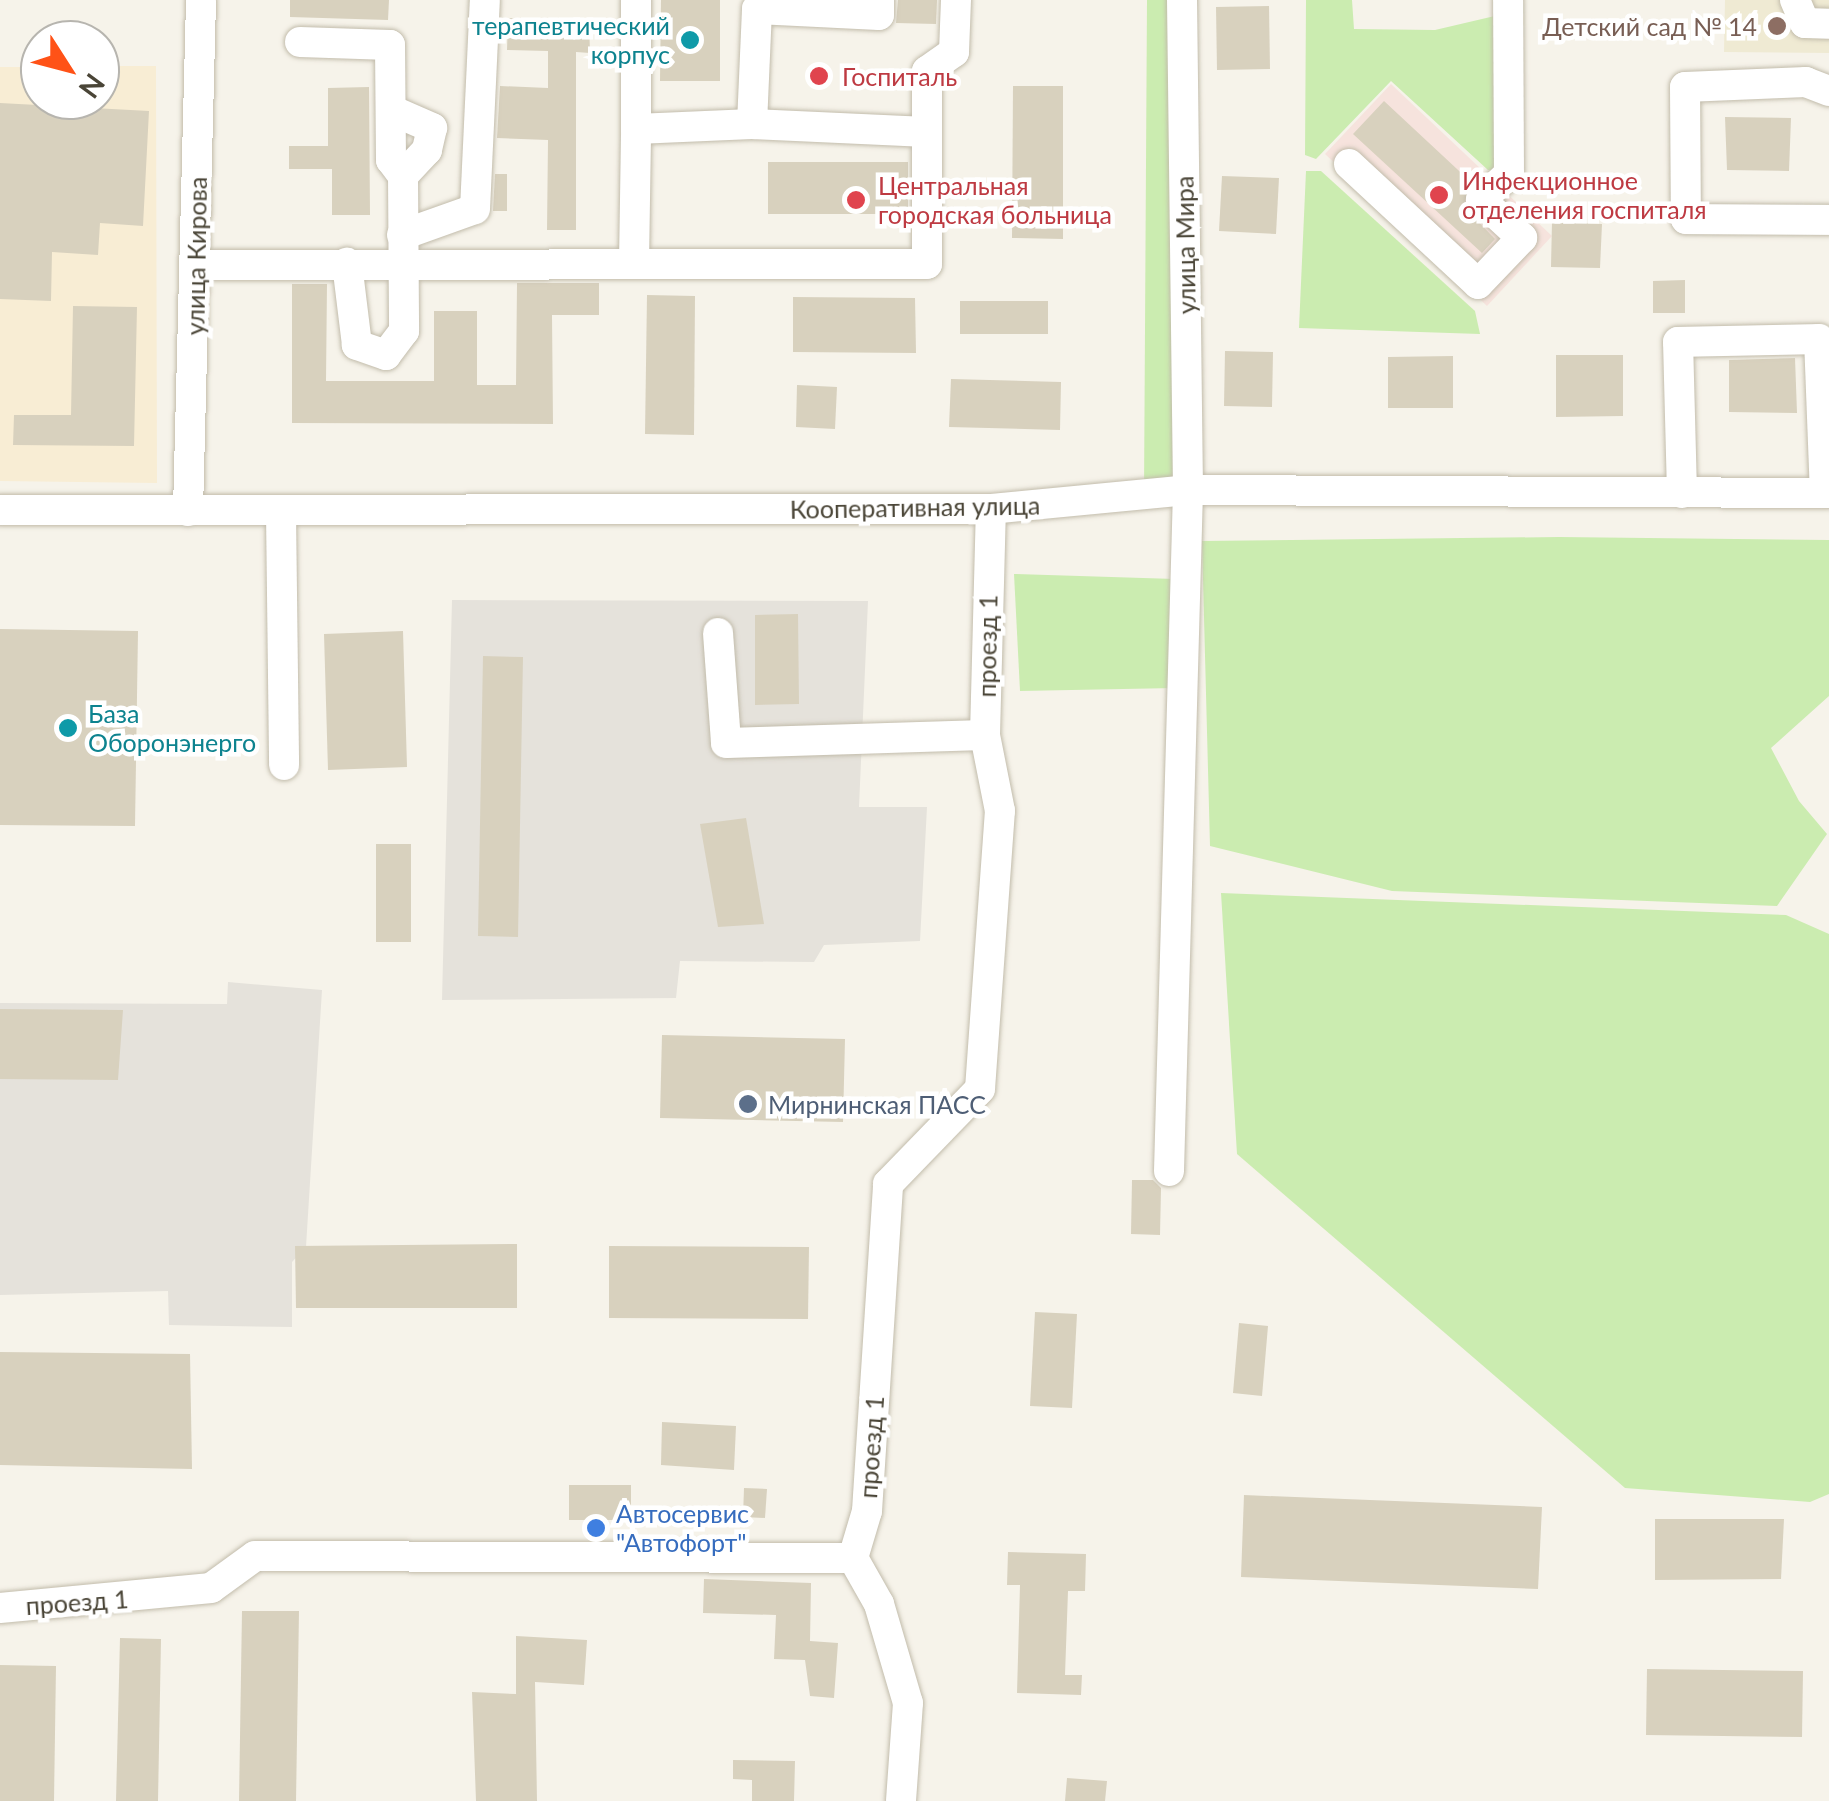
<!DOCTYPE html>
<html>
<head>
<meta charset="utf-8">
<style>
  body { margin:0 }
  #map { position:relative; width:1829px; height:1801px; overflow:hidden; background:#f6f3ea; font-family:Lato,sans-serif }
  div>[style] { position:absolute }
  .commercial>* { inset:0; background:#f8edd4 }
  .industrial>* { inset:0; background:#e5e2db }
  .education>* { inset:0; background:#efead3 }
  .medical>* { inset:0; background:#f6e3dd }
  .green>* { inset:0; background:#cbecb0 }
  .building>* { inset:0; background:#d8d1be }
  .roads { filter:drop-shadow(0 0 2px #c2bcab) drop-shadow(0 0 2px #c2bcab) }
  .minor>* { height:30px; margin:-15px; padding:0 15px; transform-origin:15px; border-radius:15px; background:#fff }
  .dots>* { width:28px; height:28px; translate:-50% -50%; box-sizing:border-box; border:5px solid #fff; border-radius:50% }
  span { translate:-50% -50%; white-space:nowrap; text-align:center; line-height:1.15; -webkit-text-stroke:9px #fff; paint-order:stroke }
  .culture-label { font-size:25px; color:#0d838f }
  .right { translate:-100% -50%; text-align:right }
  .left { translate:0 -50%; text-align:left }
  .education-label { font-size:25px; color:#785e54 }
  .health-label { font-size:25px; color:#be3a42 }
  .street-label { font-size:25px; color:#4a4537 }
  .service-label { font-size:25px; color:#4e5e75 }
  .shop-label { font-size:25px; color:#366cbe }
  .north { position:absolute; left:20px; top:20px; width:100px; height:100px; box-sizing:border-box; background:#fff; border:2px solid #b7b5af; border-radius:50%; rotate:126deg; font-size:28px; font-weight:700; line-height:40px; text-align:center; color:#4a4537 }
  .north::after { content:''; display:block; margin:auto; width:35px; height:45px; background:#ff5217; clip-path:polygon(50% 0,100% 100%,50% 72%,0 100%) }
</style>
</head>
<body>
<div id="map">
  <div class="commercial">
    <div style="clip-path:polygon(100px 66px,156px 66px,157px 483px,0 481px,0 67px,40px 67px,40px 100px,100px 100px)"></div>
  </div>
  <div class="industrial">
    <div style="clip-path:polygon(452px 600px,868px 601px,859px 807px,927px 807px,920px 941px,824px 945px,814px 962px,680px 961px,676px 998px,442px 1000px)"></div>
    <div style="clip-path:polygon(228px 982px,322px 990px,306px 1247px,292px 1262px,292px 1327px,169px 1325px,168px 1291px,0 1295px,0 1003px,227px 1004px)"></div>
  </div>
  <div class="education">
    <div style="clip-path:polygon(1725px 0,1829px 0,1829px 53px,1724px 52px)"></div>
  </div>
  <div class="medical">
    <div style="clip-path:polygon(1391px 84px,1552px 236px,1487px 306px,1325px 154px)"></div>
  </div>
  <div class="green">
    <div style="clip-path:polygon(1147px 0,1174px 0,1173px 496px,1144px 495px)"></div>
    <div style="clip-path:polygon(1306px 0,1352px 0,1354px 29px,1435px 30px,1499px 15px,1500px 169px,1488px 170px,1391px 81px,1316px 159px,1305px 155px)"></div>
    <div style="clip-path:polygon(1306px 171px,1321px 171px,1475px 311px,1480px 334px,1299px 328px)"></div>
    <div style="clip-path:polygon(1559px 537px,1829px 540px,1829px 696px,1771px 748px,1799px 801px,1827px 834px,1777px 906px,1392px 891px,1210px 846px,1202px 541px)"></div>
    <div style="clip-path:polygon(1014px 574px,1175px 579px,1175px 688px,1020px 691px)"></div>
    <div style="clip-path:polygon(1221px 893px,1786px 915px,1829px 934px,1829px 1494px,1810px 1502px,1625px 1488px,1237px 1154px)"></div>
  </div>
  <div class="building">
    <div style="clip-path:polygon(290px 0,389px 0,388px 20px,290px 17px)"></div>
    <div style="clip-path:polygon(661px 0,720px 0,720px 81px,660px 81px)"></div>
    <div style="clip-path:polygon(898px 0,937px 0,936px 24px,896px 23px)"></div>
    <div style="clip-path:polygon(1269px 6px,1270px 69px,1217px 70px,1216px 7px)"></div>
    <div style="clip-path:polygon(508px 18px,589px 21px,590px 53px,576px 52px,576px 230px,547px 230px,548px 140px,497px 138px,500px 86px,548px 88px,548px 51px,507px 50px)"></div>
    <div style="clip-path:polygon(1013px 86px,1063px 86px,1063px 239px,1012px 238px)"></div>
    <div style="clip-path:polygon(369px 87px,370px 215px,332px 215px,332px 169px,289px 169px,289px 146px,328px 146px,328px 88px)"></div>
    <div style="clip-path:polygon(1384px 101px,1472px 183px,1463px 206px,1495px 239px,1482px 253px,1353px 134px)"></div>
    <div style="clip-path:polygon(0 103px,149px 111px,143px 226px,100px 223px,98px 255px,52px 252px,51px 301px,0 299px)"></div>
    <div style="clip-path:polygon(1725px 117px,1791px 118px,1789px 171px,1727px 170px)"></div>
    <div style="clip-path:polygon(768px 162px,908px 162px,908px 214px,768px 214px)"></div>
    <div style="clip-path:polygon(495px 174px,507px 174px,507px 211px,493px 211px)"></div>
    <div style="clip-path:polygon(1222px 176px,1279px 178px,1276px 234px,1219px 231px)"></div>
    <div style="clip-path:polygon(1552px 222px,1602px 224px,1600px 268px,1551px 267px)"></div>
    <div style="clip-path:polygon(1685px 280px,1685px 313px,1653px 313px,1653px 281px)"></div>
    <div style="clip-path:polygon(517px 283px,599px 283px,599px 315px,552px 315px,553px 424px,292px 423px,292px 284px,327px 284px,326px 381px,434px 381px,434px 311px,477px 311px,477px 385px,516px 385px)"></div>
    <div style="clip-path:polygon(647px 295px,695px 296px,694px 435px,645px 434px)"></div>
    <div style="clip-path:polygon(793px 297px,915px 298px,916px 353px,793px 352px)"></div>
    <div style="clip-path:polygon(960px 301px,1048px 301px,1048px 334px,960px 334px)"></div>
    <div style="clip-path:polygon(73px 306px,137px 307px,134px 446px,13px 445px,14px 415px,71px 415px)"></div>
    <div style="clip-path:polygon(1225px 351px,1273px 352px,1272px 407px,1224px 406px)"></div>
    <div style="clip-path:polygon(1556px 355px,1623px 355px,1623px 416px,1556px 417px)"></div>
    <div style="clip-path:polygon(1453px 356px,1453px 408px,1388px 408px,1388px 357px)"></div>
    <div style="clip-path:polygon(1795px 358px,1797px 413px,1729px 412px,1729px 360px)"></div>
    <div style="clip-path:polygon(951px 379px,1061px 382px,1060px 430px,949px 427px)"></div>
    <div style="clip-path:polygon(797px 385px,837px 387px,835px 429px,796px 427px)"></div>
    <div style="clip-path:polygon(798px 614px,799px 704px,755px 705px,755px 615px)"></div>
    <div style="clip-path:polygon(0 629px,138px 631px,135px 826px,0 825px)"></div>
    <div style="clip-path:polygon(403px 631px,407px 767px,328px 770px,324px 634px)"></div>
    <div style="clip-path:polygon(483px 656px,523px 657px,518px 937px,478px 936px)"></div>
    <div style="clip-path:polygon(746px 818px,764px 924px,718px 927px,700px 824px)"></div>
    <div style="clip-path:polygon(376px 844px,411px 844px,411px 942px,376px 942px)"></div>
    <div style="clip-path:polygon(0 1009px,123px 1010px,118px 1080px,0 1079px)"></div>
    <div style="clip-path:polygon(662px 1035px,845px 1039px,843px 1122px,660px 1118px)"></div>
    <div style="clip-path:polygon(1132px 1180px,1153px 1180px,1161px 1188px,1160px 1235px,1131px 1234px)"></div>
    <div style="clip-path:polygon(517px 1244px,517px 1308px,296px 1308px,295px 1246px)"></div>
    <div style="clip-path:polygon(609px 1246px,809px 1247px,808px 1319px,609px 1318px)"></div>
    <div style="clip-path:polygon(1035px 1312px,1077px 1314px,1072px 1408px,1030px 1406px)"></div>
    <div style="clip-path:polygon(1239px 1323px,1268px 1326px,1262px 1396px,1233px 1393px)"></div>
    <div style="clip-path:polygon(0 1352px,190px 1354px,192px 1469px,0 1465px)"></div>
    <div style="clip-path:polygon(662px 1422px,736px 1426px,734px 1470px,661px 1465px)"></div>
    <div style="clip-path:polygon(569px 1485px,631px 1485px,631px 1520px,569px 1520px)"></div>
    <div style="clip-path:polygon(744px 1488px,767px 1489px,765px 1518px,743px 1517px)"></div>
    <div style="clip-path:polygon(1244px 1495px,1542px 1507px,1538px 1589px,1241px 1577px)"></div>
    <div style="clip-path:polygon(1655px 1519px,1784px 1519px,1781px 1579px,1655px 1580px)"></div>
    <div style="clip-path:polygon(1008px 1552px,1086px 1554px,1085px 1591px,1068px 1591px,1065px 1675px,1082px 1675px,1081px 1695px,1017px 1693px,1020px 1585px,1007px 1585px)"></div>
    <div style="clip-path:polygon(704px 1579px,811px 1583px,810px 1641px,838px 1643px,834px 1698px,810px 1696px,805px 1660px,774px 1659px,776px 1615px,703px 1613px)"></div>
    <div style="clip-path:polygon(242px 1611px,299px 1611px,296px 1801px,239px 1801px)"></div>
    <div style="clip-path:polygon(516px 1636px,587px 1640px,584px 1685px,535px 1682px,537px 1801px,476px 1801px,472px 1692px,516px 1694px)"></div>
    <div style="clip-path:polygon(120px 1638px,161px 1639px,158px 1801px,116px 1801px)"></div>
    <div style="clip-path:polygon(0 1665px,56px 1666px,54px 1801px,0 1801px)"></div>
    <div style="clip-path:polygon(1647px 1669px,1803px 1671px,1802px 1737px,1646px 1735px)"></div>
    <div style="clip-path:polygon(733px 1760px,795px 1761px,794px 1801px,752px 1801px,752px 1780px,733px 1779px)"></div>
    <div style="clip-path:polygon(1067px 1778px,1107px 1781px,1105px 1801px,1065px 1801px)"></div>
  </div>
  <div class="roads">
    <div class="minor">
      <div style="left:636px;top:0;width:129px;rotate:90deg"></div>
      <div style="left:1795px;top:0;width:25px;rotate:67deg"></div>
      <div style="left:1805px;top:23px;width:24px;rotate:2deg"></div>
      <div style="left:300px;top:42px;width:90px;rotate:1.9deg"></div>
      <div style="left:390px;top:45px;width:115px;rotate:89.5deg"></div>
      <div style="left:391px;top:160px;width:20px;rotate:53deg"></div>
      <div style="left:403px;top:176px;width:155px;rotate:89.6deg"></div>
      <div style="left:404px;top:331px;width:30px;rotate:127deg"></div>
      <div style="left:386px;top:355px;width:31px;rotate:-161deg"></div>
      <div style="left:357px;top:345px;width:83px;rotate:-97deg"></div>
      <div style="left:1829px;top:91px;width:25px;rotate:-159deg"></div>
      <div style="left:1806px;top:82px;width:121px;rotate:177.6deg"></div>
      <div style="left:1685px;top:87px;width:132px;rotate:89.6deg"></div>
      <div style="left:1686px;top:219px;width:143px;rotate:0.4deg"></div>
      <div style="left:391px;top:110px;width:45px;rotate:23.7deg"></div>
      <div style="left:432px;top:128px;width:23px;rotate:103deg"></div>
      <div style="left:427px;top:150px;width:35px;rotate:133deg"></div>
      <div style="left:752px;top:124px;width:175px;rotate:2.6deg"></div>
      <div style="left:1349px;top:164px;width:176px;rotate:42.9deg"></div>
      <div style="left:1478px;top:284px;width:64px;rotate:-46.3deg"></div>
      <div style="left:1522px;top:238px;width:56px;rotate:-137.2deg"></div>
      <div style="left:1481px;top:200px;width:38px;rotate:-43deg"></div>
      <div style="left:1509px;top:174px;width:174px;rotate:-90.3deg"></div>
      <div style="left:402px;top:235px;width:77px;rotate:-19.6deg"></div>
      <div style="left:475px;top:209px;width:209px;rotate:-87.3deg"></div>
      <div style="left:634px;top:263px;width:134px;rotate:-89.1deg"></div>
      <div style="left:636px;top:129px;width:116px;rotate:-2.5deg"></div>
      <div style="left:752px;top:124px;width:115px;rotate:-87.5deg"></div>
      <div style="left:757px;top:9px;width:122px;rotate:2.8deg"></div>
      <div style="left:879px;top:15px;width:15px;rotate:-90deg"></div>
      <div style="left:197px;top:265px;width:730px;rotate:-0.08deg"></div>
      <div style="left:927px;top:264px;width:193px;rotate:-90deg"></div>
      <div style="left:927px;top:71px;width:33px;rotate:-35deg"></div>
      <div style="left:954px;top:52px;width:52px;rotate:-87.8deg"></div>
      <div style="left:1682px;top:493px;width:151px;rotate:-91.5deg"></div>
      <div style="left:1678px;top:342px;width:141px;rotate:-1.2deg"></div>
      <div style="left:1819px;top:339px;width:154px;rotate:87.8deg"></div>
      <div style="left:0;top:510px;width:991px;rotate:-0.06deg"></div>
      <div style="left:991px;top:509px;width:198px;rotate:-5.5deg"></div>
      <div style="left:1188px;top:490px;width:641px;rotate:0.27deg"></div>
      <div style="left:188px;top:511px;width:511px;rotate:-88.54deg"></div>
      <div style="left:281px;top:512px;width:253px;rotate:89.3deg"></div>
      <div style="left:718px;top:633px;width:110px;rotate:85.8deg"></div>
      <div style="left:726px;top:743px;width:259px;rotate:-1.8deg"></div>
      <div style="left:1169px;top:1171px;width:681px;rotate:-88.4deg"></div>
      <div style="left:1188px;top:490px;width:490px;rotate:-90.7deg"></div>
      <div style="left:853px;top:1558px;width:53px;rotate:60.5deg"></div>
      <div style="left:879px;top:1604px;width:103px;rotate:73.7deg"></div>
      <div style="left:908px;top:1703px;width:98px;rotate:94.1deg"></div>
      <div style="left:0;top:1608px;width:212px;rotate:-5.4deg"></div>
      <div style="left:211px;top:1588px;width:54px;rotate:-36deg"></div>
      <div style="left:255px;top:1556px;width:598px;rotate:0.19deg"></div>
      <div style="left:853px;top:1558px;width:49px;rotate:-73.4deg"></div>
      <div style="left:867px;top:1511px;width:328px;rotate:-86.3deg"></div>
      <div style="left:888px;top:1184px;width:132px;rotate:-45.9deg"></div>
      <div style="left:980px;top:1089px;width:279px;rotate:-85.9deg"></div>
      <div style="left:1000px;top:811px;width:77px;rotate:-101.2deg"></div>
      <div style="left:985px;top:735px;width:226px;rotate:-88.5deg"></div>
    </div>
  </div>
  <div class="dots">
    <div style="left:1777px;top:26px;background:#8d6e63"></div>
    <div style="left:690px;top:40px;background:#0f9aa8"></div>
    <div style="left:819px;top:76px;background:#e0444e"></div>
    <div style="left:1439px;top:195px;background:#e0444e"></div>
    <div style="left:856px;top:200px;background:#e0444e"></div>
    <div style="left:68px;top:728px;background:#0f9aa8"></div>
    <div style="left:748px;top:1104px;background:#5c6f8a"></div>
    <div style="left:596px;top:1528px;background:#3f7fe0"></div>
  </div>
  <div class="culture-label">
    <span class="right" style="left:670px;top:40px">терапевтический<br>корпус</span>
    <span class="left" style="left:88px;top:728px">База<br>Оборонэнерго</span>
  </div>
  <div class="education-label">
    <span class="right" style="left:1757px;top:26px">Детский сад № 14</span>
  </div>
  <div class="health-label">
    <span class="left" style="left:842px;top:76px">Госпиталь</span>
    <span class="left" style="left:1462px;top:195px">Инфекционное<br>отделения госпиталя</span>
    <span class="left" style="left:878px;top:200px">Центральная<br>городская больница</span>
  </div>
  <div class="street-label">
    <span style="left:1185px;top:245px;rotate:-91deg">улица Мира</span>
    <span style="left:196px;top:256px;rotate:-89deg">улица Кирова</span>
    <span style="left:915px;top:507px;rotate:-1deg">Кооперативная улица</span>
    <span style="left:987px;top:646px;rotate:-89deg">проезд 1</span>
    <span style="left:871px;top:1447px;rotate:-86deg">проезд 1</span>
    <span style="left:77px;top:1602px;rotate:-4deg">проезд 1</span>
  </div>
  <div class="service-label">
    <span class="left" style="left:768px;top:1104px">Мирнинская ПАСС</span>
  </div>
  <div class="shop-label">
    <span class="left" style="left:616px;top:1528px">Автосервис<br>"Автофорт"</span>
  </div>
  <div class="north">N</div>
</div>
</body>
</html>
